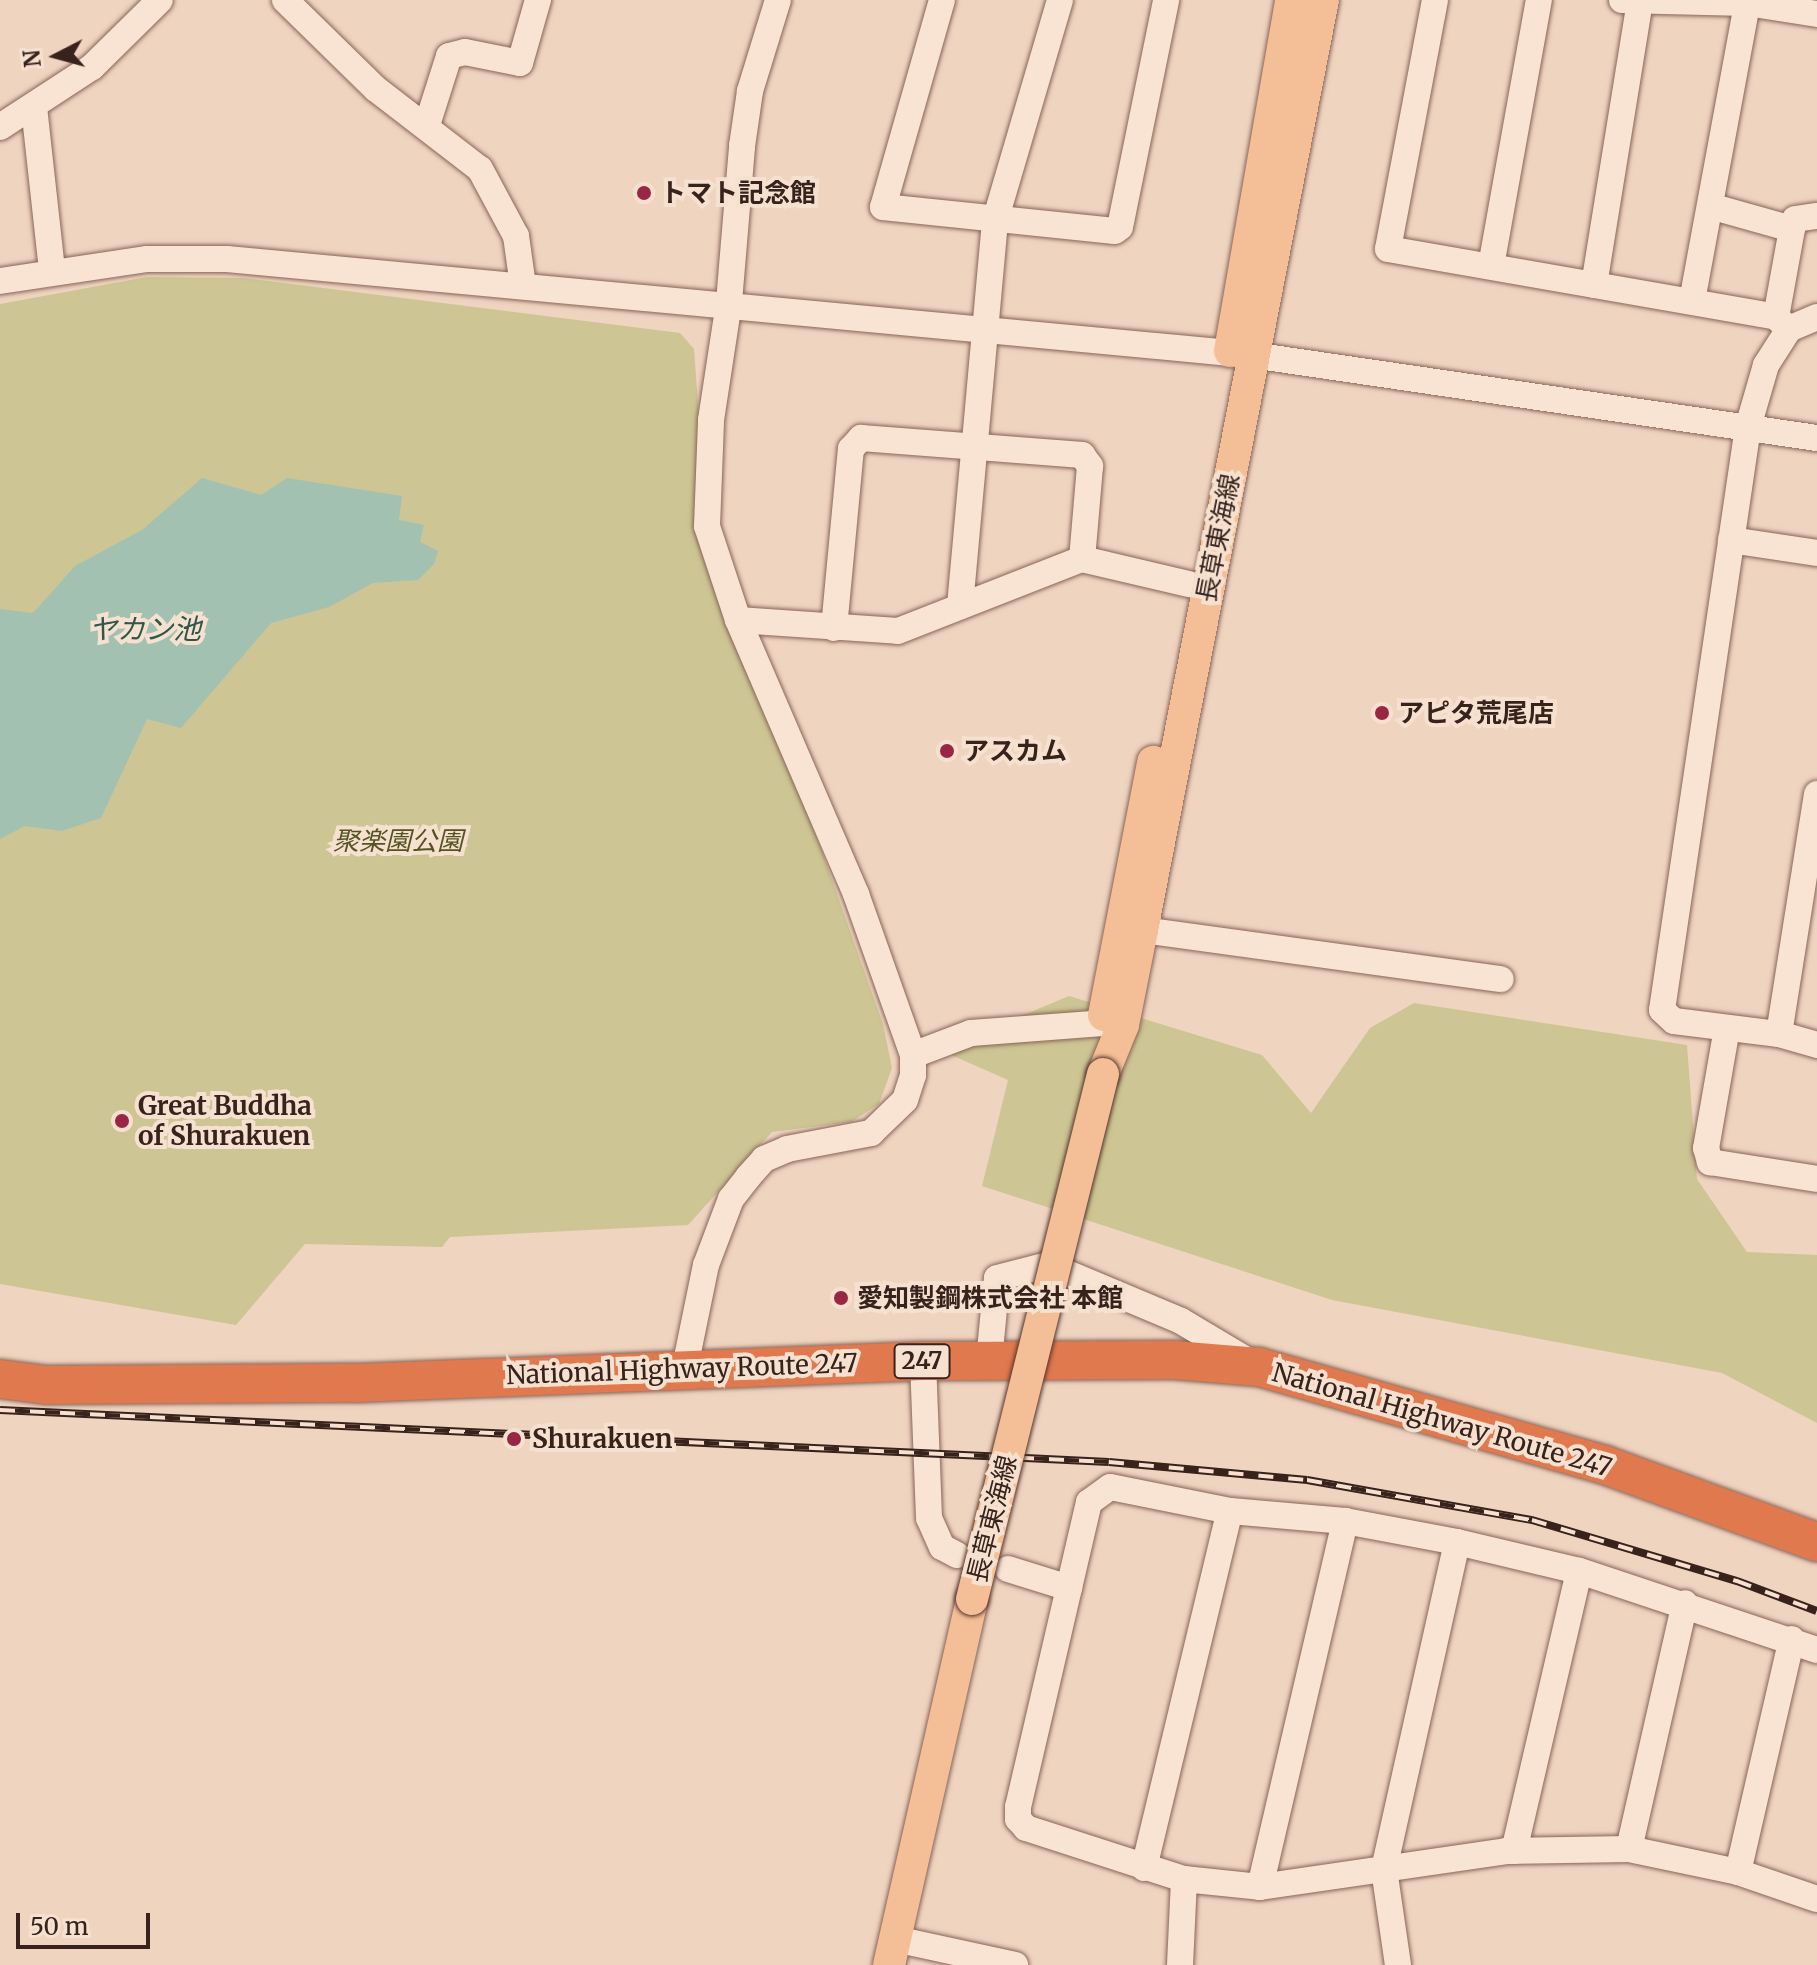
<!DOCTYPE html>
<html>
<head>
<meta charset="utf-8">
<style>
  body { margin:0 }
  #map { position:relative; width:1817px; height:1965px; overflow:hidden; background:#efd4c0; font-family:Merriweather,"Noto Sans JP",serif }
  div>[style] { position:absolute }
  .green>* { inset:0; background:#cdc594 }
  .water>* { inset:0; background:#a3c1b0 }
  .roads { filter:drop-shadow(0 0 2px #886558) drop-shadow(0 0 2px #886558) }
  .minor>* { height:26px; margin:-13px; padding:0 13px; transform-origin:13px; border-radius:13px; background:#f9e4d3 }
  .major>* { height:32px; margin:-16px; padding:0 16px; transform-origin:16px; border-radius:16px; background:#f4be96 }
  .highway>* { height:38px; margin:-19px; padding:0 19px; transform-origin:19px; border-radius:19px; background:#e1794e }
  .rail>* { height:8px; margin-top:-4px; transform-origin:0; background:repeating-linear-gradient(90deg,#f6e1d0 0 15px,#37221c 0 30px); box-sizing:border-box; border-block:2px solid #37221c }
  .bridges { filter:drop-shadow(0 0 2px #56352c) drop-shadow(0 0 2px #56352c) }
  .major-bridge>* { height:32px; margin:-16px; padding:0 16px; transform-origin:16px; border-radius:16px; background:#f4be96 }
  .dots>* { width:22px; height:22px; translate:-50% -50%; box-sizing:border-box; border:4px solid #f6e1d0; border-radius:50% }
  span { translate:-50% -50%; white-space:nowrap; text-align:center; line-height:1.15; -webkit-text-stroke:8px #f6e1d0; paint-order:stroke }
  .shield-label span { padding:2px 6px; background:#f6e1d0; border:2px solid; border-radius:6px; -webkit-text-stroke-width:0 }
  .shield-label { font-size:24px; color:#37221c; font-weight:700 }
  .poi-label { font-size:26px; color:#37221c; font-weight:700 }
  .left { translate:0 -50%; text-align:left }
  .street-label { font-size:26px; color:#37221c }
  .park-label { font-size:26px; color:#545422; font-style:italic }
  .water-label { font-size:28px; color:#2b5849; font-style:italic }
  .north { position:absolute; left:16px; top:16px; width:80px; height:80px; -webkit-text-stroke:6px #f6e1d0; paint-order:stroke; rotate:264deg; font-size:22px; font-weight:700; line-height:32px; text-align:center; color:#37221c }
  .north::after { content:''; display:block; margin:auto; width:28px; height:36px; background:#37221c; clip-path:polygon(50% 0,100% 100%,50% 72%,0 100%) }
  .scale { position:absolute; left:16px; top:1913px; width:134px; height:36px; box-sizing:border-box; border:4px solid #37221c; border-top:0; padding-left:10px; font-size:24px; line-height:28px; white-space:nowrap; color:#37221c; -webkit-text-stroke:6px #f6e1d0; paint-order:stroke }
</style>
</head>
<body>
<div id="map">
  <div class="green">
    <div style="clip-path:polygon(147px 277px,244px 278px,680px 333px,694px 349px,707px 526px,883px 1024px,892px 1068px,879px 1104px,851px 1122px,772px 1132px,688px 1225px,450px 1237px,442px 1247px,305px 1244px,236px 1325px,0 1284px,0 304px)"></div>
    <div style="clip-path:polygon(1069px 996px,1262px 1055px,1311px 1113px,1370px 1028px,1414px 1003px,1687px 1045px,1697px 1179px,1747px 1252px,1817px 1255px,1817px 1423px,1722px 1373px,1332px 1300px,982px 1186px,1008px 1080px,940px 1050px)"></div>
  </div>
  <div class="water">
    <div style="clip-path:polygon(202px 478px,261px 495px,287px 478px,402px 496px,399px 520px,424px 525px,420px 542px,438px 551px,434px 564px,418px 580px,373px 583px,329px 607px,271px 623px,181px 728px,147px 719px,101px 818px,62px 831px,25px 826px,0 839px,0 609px,33px 613px,75px 566px,142px 530px)"></div>
  </div>
  <div class="roads">
    <div class="minor">
      <div style="left:285px;top:0;width:127px;rotate:44.4deg"></div>
      <div style="left:376px;top:89px;width:131px;rotate:37.6deg"></div>
      <div style="left:480px;top:169px;width:76px;rotate:61.8deg"></div>
      <div style="left:516px;top:236px;width:50px;rotate:82deg"></div>
      <div style="left:942px;top:0;width:215px;rotate:105.9deg"></div>
      <div style="left:883px;top:207px;width:233px;rotate:5.9deg"></div>
      <div style="left:1115px;top:231px;width:6px;rotate:-39deg"></div>
      <div style="left:1120px;top:227px;width:232px;rotate:-78.5deg"></div>
      <div style="left:1435px;top:0;width:253px;rotate:100.7deg"></div>
      <div style="left:1388px;top:249px;width:394px;rotate:9.9deg"></div>
      <div style="left:1776px;top:317px;width:18px;rotate:43deg"></div>
      <div style="left:1622px;top:0;width:125px;rotate:1.4deg"></div>
      <div style="left:1747px;top:3px;width:71px;rotate:8.9deg"></div>
      <div style="left:34px;top:107px;width:165px;rotate:83.7deg"></div>
      <div style="left:427px;top:125px;width:72px;rotate:-72.3deg"></div>
      <div style="left:449px;top:56px;width:16px;rotate:-14deg"></div>
      <div style="left:465px;top:52px;width:56px;rotate:11.3deg"></div>
      <div style="left:520px;top:63px;width:66px;rotate:-74.1deg"></div>
      <div style="left:0;top:127px;width:110px;rotate:-33.1deg"></div>
      <div style="left:92px;top:67px;width:95px;rotate:-44.6deg"></div>
      <div style="left:1710px;top:206px;width:85px;rotate:15.7deg"></div>
      <div style="left:1792px;top:229px;width:89px;rotate:100.3deg"></div>
      <div style="left:1792px;top:229px;width:10px;rotate:-73deg"></div>
      <div style="left:1795px;top:219px;width:22px;rotate:-8deg"></div>
      <div style="left:1491px;top:266px;width:270px;rotate:-79.8deg"></div>
      <div style="left:0;top:281px;width:149px;rotate:-8.5deg"></div>
      <div style="left:147px;top:259px;width:80px"></div>
      <div style="left:227px;top:259px;width:1029px;rotate:5.35deg"></div>
      <div style="left:1252px;top:355px;width:571px;rotate:8.36deg"></div>
      <div style="left:1594px;top:285px;width:289px;rotate:-80.8deg"></div>
      <div style="left:1692px;top:301px;width:303px;rotate:-79.5deg"></div>
      <div style="left:1817px;top:317px;width:30px;rotate:157deg"></div>
      <div style="left:1789px;top:329px;width:43px;rotate:122.6deg"></div>
      <div style="left:1766px;top:365px;width:65px;rotate:106.2deg"></div>
      <div style="left:1748px;top:427px;width:589px;rotate:98.39deg"></div>
      <div style="left:1662px;top:1010px;width:16px;rotate:43deg"></div>
      <div style="left:1674px;top:1021px;width:106px;rotate:7.1deg"></div>
      <div style="left:1779px;top:1034px;width:40px;rotate:16deg"></div>
      <div style="left:1731px;top:540px;width:87px;rotate:8.6deg"></div>
      <div style="left:960px;top:606px;width:387px;rotate:-84.8deg"></div>
      <div style="left:995px;top:221px;width:230px;rotate:-73.6deg"></div>
      <div style="left:738px;top:620px;width:160px;rotate:3.9deg"></div>
      <div style="left:898px;top:631px;width:198px;rotate:-21.4deg"></div>
      <div style="left:1082px;top:559px;width:110px;rotate:13.2deg"></div>
      <div style="left:834px;top:628px;width:180px;rotate:-84.6deg"></div>
      <div style="left:851px;top:449px;width:15px;rotate:-48deg"></div>
      <div style="left:861px;top:438px;width:222px;rotate:4.4deg"></div>
      <div style="left:1082px;top:455px;width:14px;rotate:54deg"></div>
      <div style="left:1090px;top:466px;width:93px;rotate:94.9deg"></div>
      <div style="left:1142px;top:930px;width:362px;rotate:7.8deg"></div>
      <div style="left:1727px;top:1028px;width:122px;rotate:99.9deg"></div>
      <div style="left:1706px;top:1148px;width:15px;rotate:74deg"></div>
      <div style="left:1710px;top:1162px;width:108px;rotate:9deg"></div>
      <div style="left:1779px;top:1034px;width:243px;rotate:-81deg"></div>
      <div style="left:913px;top:1055px;width:62px;rotate:-20.8deg"></div>
      <div style="left:971px;top:1033px;width:132px;rotate:-4.3deg"></div>
      <div style="left:923px;top:1361px;width:157px;rotate:87.8deg"></div>
      <div style="left:929px;top:1518px;width:32px;rotate:66deg"></div>
      <div style="left:942px;top:1547px;width:17px;rotate:28deg"></div>
      <div style="left:989px;top:1361px;width:83px;rotate:-84.5deg"></div>
      <div style="left:997px;top:1278px;width:53px;rotate:-14.3deg"></div>
      <div style="left:1048px;top:1265px;width:144px;rotate:22.8deg"></div>
      <div style="left:1181px;top:1321px;width:80px;rotate:30.7deg"></div>
      <div style="left:685px;top:1367px;width:104px;rotate:-78.4deg"></div>
      <div style="left:706px;top:1265px;width:71px;rotate:-69.3deg"></div>
      <div style="left:731px;top:1199px;width:28px;rotate:-52deg"></div>
      <div style="left:748px;top:1177px;width:24px;rotate:-48deg"></div>
      <div style="left:764px;top:1159px;width:25px;rotate:-23deg"></div>
      <div style="left:787px;top:1149px;width:86px;rotate:-10.8deg"></div>
      <div style="left:871px;top:1133px;width:47px;rotate:-44.1deg"></div>
      <div style="left:905px;top:1100px;width:26px;rotate:-72deg"></div>
      <div style="left:913px;top:1075px;width:20px;rotate:-90deg"></div>
      <div style="left:913px;top:1055px;width:171px;rotate:-109.5deg"></div>
      <div style="left:856px;top:894px;width:298px;rotate:-113.3deg"></div>
      <div style="left:738px;top:620px;width:99px;rotate:-108.3deg"></div>
      <div style="left:707px;top:526px;width:106px;rotate:-87.8deg"></div>
      <div style="left:711px;top:420px;width:119px;rotate:-81.3deg"></div>
      <div style="left:729px;top:302px;width:157px;rotate:-85.2deg"></div>
      <div style="left:742px;top:146px;width:56px;rotate:-81.7deg"></div>
      <div style="left:750px;top:91px;width:95px;rotate:-72.9deg"></div>
      <div style="left:1008px;top:1569px;width:64px;rotate:17.3deg"></div>
      <div style="left:1817px;top:1650px;width:251px;rotate:-161.6deg"></div>
      <div style="left:1579px;top:1571px;width:125px;rotate:-166.6deg"></div>
      <div style="left:1457px;top:1542px;width:114px;rotate:-169.4deg"></div>
      <div style="left:1345px;top:1521px;width:115px;rotate:-175deg"></div>
      <div style="left:1230px;top:1511px;width:122px;rotate:-168.7deg"></div>
      <div style="left:1110px;top:1487px;width:26px;rotate:144deg"></div>
      <div style="left:1089px;top:1502px;width:313px;rotate:103.1deg"></div>
      <div style="left:1018px;top:1807px;width:12px;rotate:90deg"></div>
      <div style="left:1018px;top:1819px;width:12px;rotate:48deg"></div>
      <div style="left:1026px;top:1828px;width:166px;rotate:17.9deg"></div>
      <div style="left:1184px;top:1879px;width:76px;rotate:6deg"></div>
      <div style="left:1260px;top:1887px;width:249px;rotate:-8.3deg"></div>
      <div style="left:1506px;top:1851px;width:123px;rotate:-0.9deg"></div>
      <div style="left:1629px;top:1849px;width:111px;rotate:11.9deg"></div>
      <div style="left:1738px;top:1872px;width:83px;rotate:18.9deg"></div>
      <div style="left:1629px;top:1849px;width:252px;rotate:-77.2deg"></div>
      <div style="left:1514px;top:1851px;width:287px;rotate:-76.9deg"></div>
      <div style="left:1144px;top:1868px;width:367px;rotate:-76.5deg"></div>
      <div style="left:1738px;top:1872px;width:239px;rotate:-77deg"></div>
      <div style="left:1260px;top:1887px;width:376px;rotate:-76.9deg"></div>
      <div style="left:895px;top:1939px;width:123px;rotate:12.2deg"></div>
      <div style="left:1180px;top:1965px;width:86px;rotate:-87.3deg"></div>
      <div style="left:1398px;top:1965px;width:97px;rotate:-98.3deg"></div>
      <div style="left:1384px;top:1869px;width:335px;rotate:-77.4deg"></div>
    </div>
    <div class="major">
      <div style="left:1230px;top:351px;width:356px;rotate:-80.1deg"></div>
      <div style="left:1104px;top:1015px;width:258px;rotate:-79deg"></div>
      <div style="left:1103px;top:1074px;width:53px;rotate:-67.8deg"></div>
      <div style="left:1123px;top:1025px;width:97px;rotate:-78.7deg"></div>
      <div style="left:1142px;top:930px;width:947px;rotate:-78.99deg"></div>
      <div style="left:889px;top:1965px;width:375px;rotate:-77.2deg"></div>
    </div>
    <div class="highway">
      <div style="left:0;top:1379px;width:47px;rotate:7.3deg"></div>
      <div style="left:47px;top:1385px;width:310px;rotate:-0.4deg"></div>
      <div style="left:357px;top:1383px;width:566px;rotate:-2.23deg"></div>
      <div style="left:923px;top:1361px;width:251px;rotate:-0.2deg"></div>
      <div style="left:1174px;top:1360px;width:85px;rotate:4.7deg"></div>
      <div style="left:1259px;top:1367px;width:360px;rotate:15.8deg"></div>
      <div style="left:1605px;top:1465px;width:226px;rotate:20deg"></div>
    </div>
  </div>
  <div class="rail">
    <div style="left:0;top:1410px;width:1110px;rotate:2.68deg"></div>
    <div style="left:1109px;top:1462px;width:199px;rotate:5.2deg"></div>
    <div style="left:1307px;top:1480px;width:229px;rotate:10.1deg"></div>
    <div style="left:1532px;top:1520px;width:214px;rotate:16.6deg"></div>
    <div style="left:1737px;top:1581px;width:85px;rotate:20.6deg"></div>
  </div>
  <div class="bridges">
    <div class="major-bridge">
      <div style="left:972px;top:1599px;width:541px;rotate:-75.99deg"></div>
    </div>
  </div>
  <div class="dots">
    <div style="left:644px;top:193px;background:#992645"></div>
    <div style="left:1382px;top:713px;background:#992645"></div>
    <div style="left:947px;top:751px;background:#992645"></div>
    <div style="left:122px;top:1121px;background:#992645"></div>
    <div style="left:841px;top:1298px;background:#992645"></div>
    <div style="left:514px;top:1439px;background:#992645"></div>
  </div>
  <div class="shield-label">
    <span style="left:922px;top:1361px">247</span>
  </div>
  <div class="poi-label">
    <span class="left" style="left:660px;top:193px">トマト記念館</span>
    <span class="left" style="left:1398px;top:713px">アピタ荒尾店</span>
    <span class="left" style="left:963px;top:751px">アスカム</span>
    <span class="left" style="left:138px;top:1121px">Great Buddha<br>of Shurakuen</span>
    <span class="left" style="left:857px;top:1298px">愛知製鋼株式会社 本館</span>
    <span class="left" style="left:532px;top:1439px">Shurakuen</span>
  </div>
  <div class="street-label">
    <span style="left:1218px;top:538px;rotate:-79deg">長草東海線</span>
    <span style="left:682px;top:1369px;rotate:-2deg">National Highway Route 247</span>
    <span style="left:1442px;top:1420px;rotate:16deg">National Highway Route 247</span>
    <span style="left:992px;top:1519px;rotate:-76deg">長草東海線</span>
  </div>
  <div class="park-label">
    <span style="left:398px;top:841px">聚楽園公園</span>
  </div>
  <div class="water-label">
    <span style="left:145px;top:629px">ヤカン池</span>
  </div>
  <div class="north">N</div>
  <div class="scale">50 m</div>
</div>
</body>
</html>
